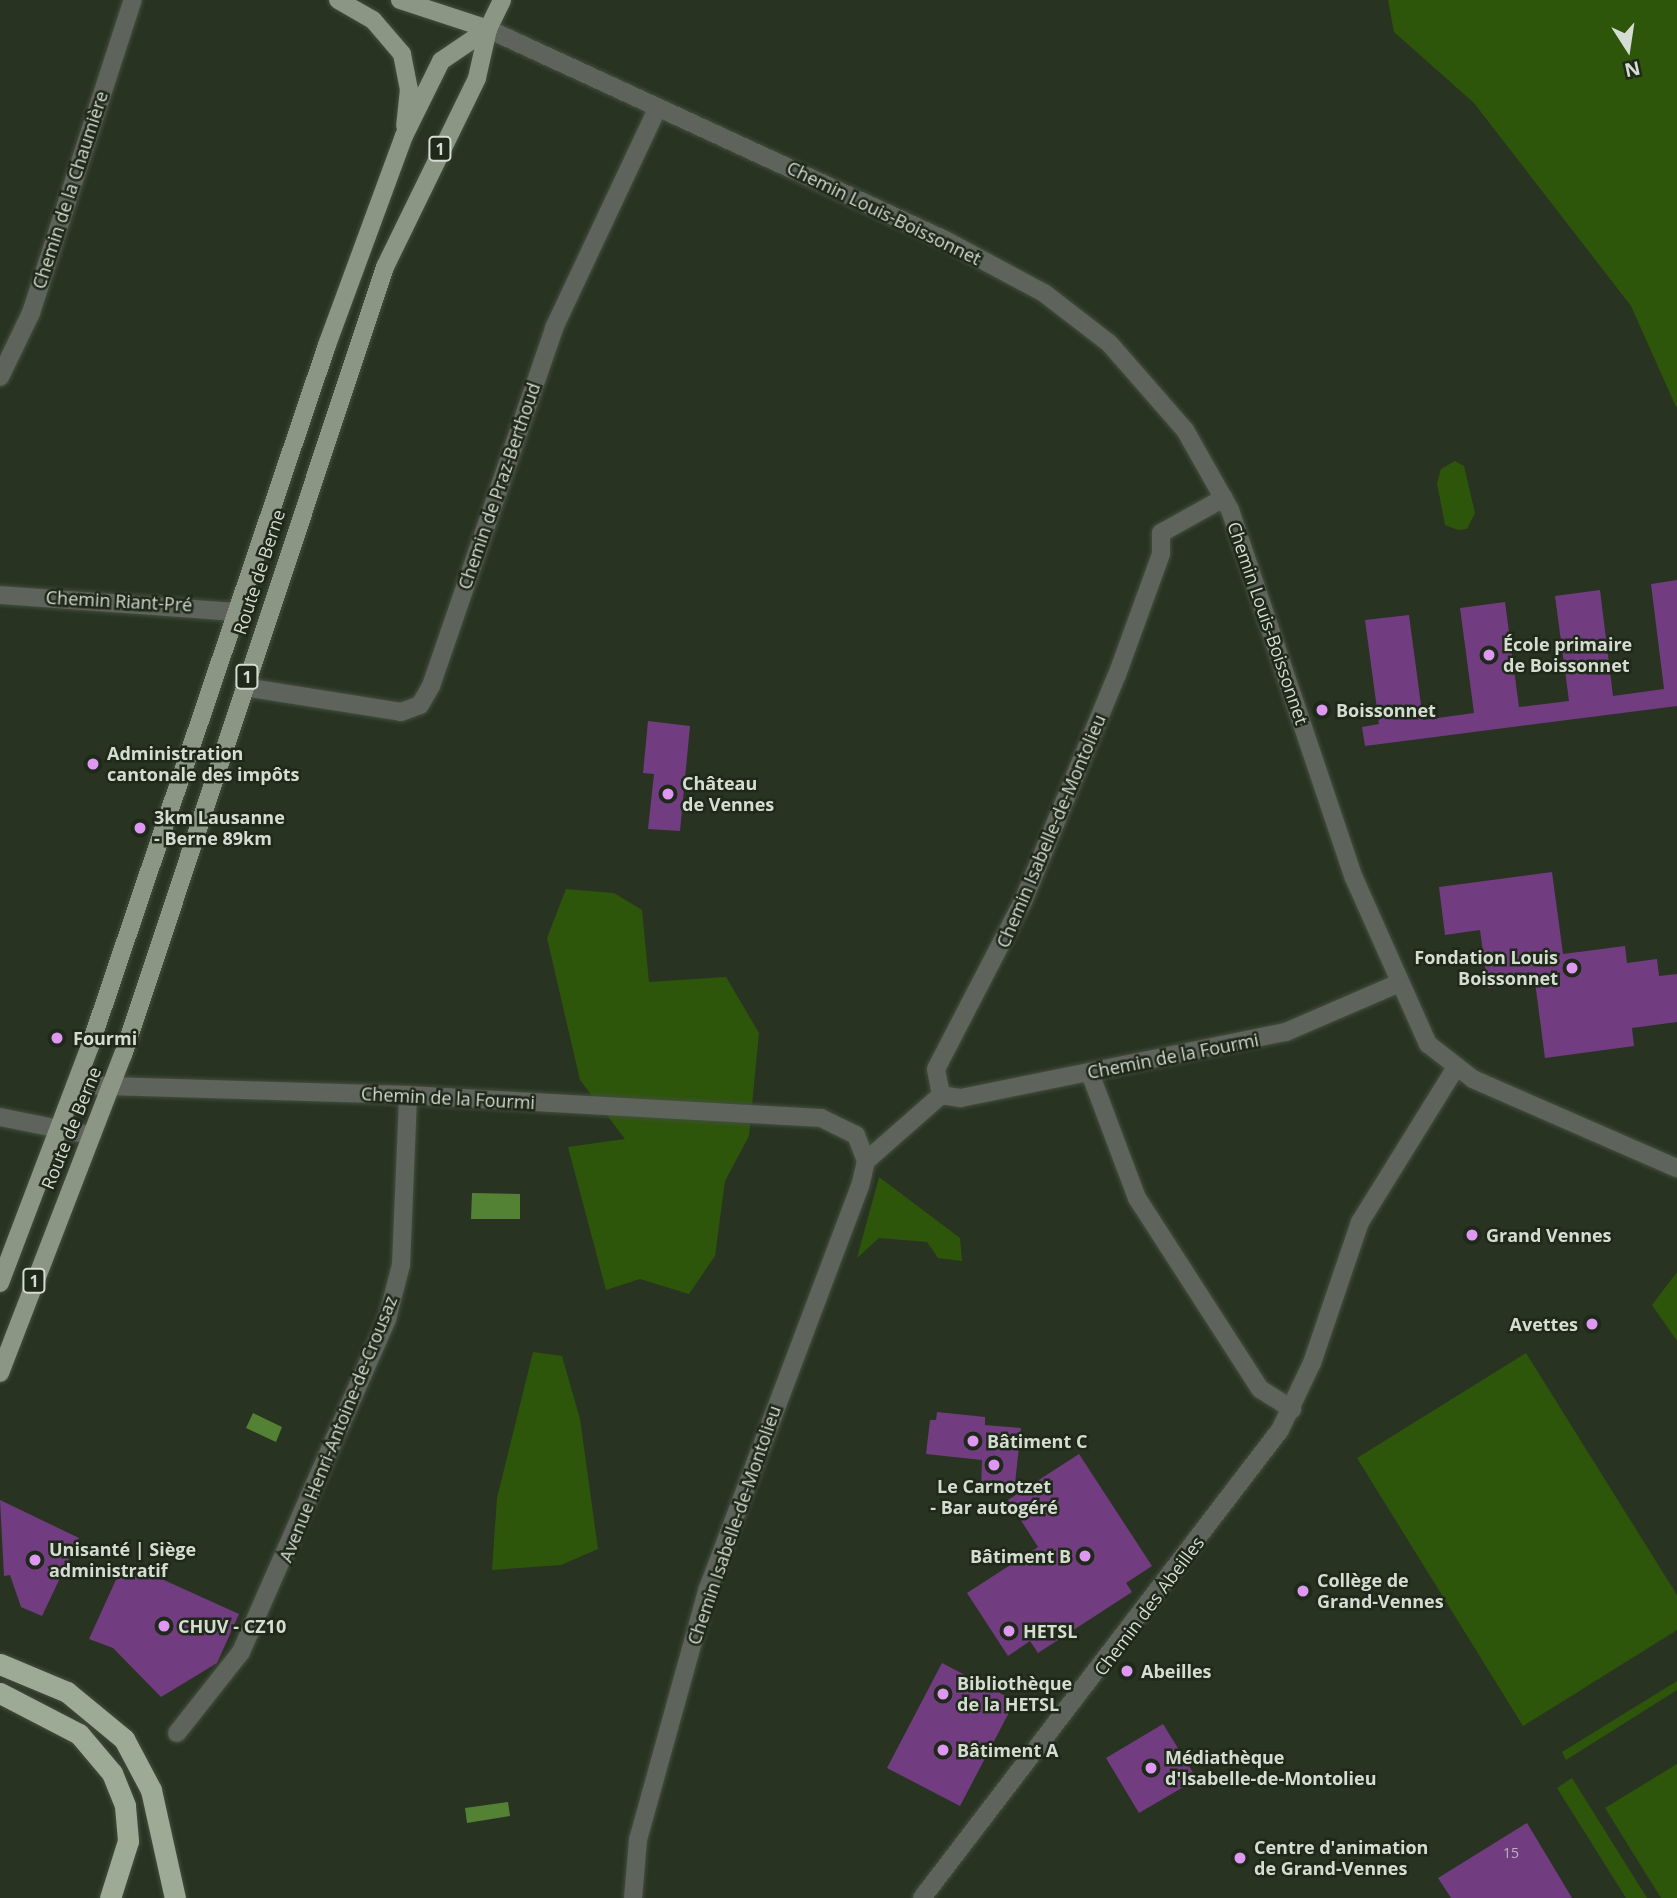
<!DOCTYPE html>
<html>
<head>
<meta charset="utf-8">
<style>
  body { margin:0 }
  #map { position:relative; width:1677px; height:1898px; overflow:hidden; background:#283322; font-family:"Open Sans",sans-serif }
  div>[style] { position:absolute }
  .green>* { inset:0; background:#2e560b }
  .water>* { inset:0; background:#548235 }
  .building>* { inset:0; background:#723d80 }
  .roads { filter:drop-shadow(0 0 2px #444e3e) drop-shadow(0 0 2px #444e3e) }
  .minor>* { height:18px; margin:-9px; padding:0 9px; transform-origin:9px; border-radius:9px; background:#5e635b }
  .major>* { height:18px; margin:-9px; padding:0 9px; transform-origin:9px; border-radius:9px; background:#8b9685 }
  .highway>* { height:21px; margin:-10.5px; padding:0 10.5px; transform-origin:10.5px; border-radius:10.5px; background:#9daa96 }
  .dots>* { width:19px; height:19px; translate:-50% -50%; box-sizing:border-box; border:4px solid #1f2919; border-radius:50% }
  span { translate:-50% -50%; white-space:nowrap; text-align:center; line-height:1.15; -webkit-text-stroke:5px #1f2919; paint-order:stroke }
  .number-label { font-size:14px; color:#bcb4be }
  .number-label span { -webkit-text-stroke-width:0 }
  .shield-label span { padding:2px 5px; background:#1f2919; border:2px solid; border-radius:5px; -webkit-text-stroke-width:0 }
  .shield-label { font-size:16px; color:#d5dcd2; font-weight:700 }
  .street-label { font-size:18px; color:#d5dcd2 }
  .poi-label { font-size:18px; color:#d5dcd2; font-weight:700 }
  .left { translate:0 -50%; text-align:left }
  .right { translate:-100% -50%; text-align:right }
  .north { position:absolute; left:1593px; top:14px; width:70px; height:70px; -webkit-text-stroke:5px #1f2919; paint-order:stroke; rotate:168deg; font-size:19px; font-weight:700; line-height:28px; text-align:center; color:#d5dcd2 }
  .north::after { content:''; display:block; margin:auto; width:24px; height:32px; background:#d5dcd2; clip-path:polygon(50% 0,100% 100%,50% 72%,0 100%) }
</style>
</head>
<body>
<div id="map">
  <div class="green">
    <div style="clip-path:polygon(1388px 0,1677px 0,1677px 409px,1631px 306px,1474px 103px,1394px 32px)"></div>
    <div style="clip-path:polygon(1455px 461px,1464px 466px,1475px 513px,1467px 529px,1458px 530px,1445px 525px,1437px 483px,1441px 469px)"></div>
    <div style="clip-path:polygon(566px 889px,614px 893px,642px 910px,649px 982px,726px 977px,759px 1033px,749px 1136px,725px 1181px,715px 1256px,689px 1294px,640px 1279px,606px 1290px,568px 1147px,625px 1139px,580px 1080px,547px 938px)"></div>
    <div style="clip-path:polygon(879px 1177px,960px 1238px,962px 1261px,938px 1258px,927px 1242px,879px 1238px,857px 1258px)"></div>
    <div style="clip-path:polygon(1677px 1272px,1677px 1341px,1652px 1305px)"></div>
    <div style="clip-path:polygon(533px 1352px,562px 1356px,580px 1419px,598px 1549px,561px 1565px,492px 1570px,497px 1498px)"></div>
    <div style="clip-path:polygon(1526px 1353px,1677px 1595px,1677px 1630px,1523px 1726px,1357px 1458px)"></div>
    <div style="clip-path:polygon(1677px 1681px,1677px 1690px,1566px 1760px,1562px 1752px)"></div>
    <div style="clip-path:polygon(1677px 1764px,1677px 1898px,1661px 1898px,1605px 1808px)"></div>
    <div style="clip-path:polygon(1572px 1778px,1647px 1898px,1626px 1898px,1557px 1788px)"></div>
  </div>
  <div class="water">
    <div style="clip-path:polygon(472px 1193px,520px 1194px,520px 1219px,471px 1219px)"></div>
    <div style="clip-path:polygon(253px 1413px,282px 1427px,276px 1442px,246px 1428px)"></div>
    <div style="clip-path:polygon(508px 1802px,510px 1816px,467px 1823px,465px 1808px)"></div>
  </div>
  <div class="building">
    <div style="clip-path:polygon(1677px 580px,1677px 706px,1365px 746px,1362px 727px,1379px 724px,1365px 620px,1409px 615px,1423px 720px,1474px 713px,1460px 608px,1505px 602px,1519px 707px,1569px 701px,1555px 596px,1600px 590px,1613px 696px,1664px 689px,1651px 584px)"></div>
    <div style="clip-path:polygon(648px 721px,690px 726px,680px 831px,648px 829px,654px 774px,643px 773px)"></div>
    <div style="clip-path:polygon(1552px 872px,1563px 954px,1625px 946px,1627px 963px,1657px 959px,1659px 976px,1677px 974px,1677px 1022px,1632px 1028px,1634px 1046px,1545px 1058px,1535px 982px,1488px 988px,1480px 930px,1445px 935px,1439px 887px)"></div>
    <div style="clip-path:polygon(937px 1412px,985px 1417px,985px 1425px,1021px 1428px,1014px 1493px,981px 1489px,982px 1460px,926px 1454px,930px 1420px,936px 1420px)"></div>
    <div style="clip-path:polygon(1079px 1454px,1152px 1566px,1126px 1583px,1132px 1592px,1038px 1653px,1030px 1641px,1008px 1656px,967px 1593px,1038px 1547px,1008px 1500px)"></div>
    <div style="clip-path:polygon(0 1500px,79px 1538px,42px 1616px,21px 1607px,10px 1575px,4px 1576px)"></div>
    <div style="clip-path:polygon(124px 1562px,239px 1614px,217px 1663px,161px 1697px,113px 1648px,89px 1639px)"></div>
    <div style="clip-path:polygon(942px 1663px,1015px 1701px,960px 1806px,887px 1768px)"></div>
    <div style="clip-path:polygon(1163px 1724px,1197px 1779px,1139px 1813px,1106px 1758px)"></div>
    <div style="clip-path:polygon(1527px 1823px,1572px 1898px,1451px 1898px,1438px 1878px)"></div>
  </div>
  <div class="roads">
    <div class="minor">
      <div style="left:488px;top:29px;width:503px;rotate:24.78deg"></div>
      <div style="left:945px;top:240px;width:112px;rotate:28.2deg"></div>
      <div style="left:1044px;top:293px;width:82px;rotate:37.6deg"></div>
      <div style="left:1109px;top:343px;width:116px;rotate:48.9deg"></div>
      <div style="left:1185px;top:430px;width:92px;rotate:60.6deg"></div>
      <div style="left:1230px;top:510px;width:388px;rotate:71.4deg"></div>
      <div style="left:1354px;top:878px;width:182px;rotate:66deg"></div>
      <div style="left:1428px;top:1044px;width:57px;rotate:37.9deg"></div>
      <div style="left:1473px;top:1079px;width:223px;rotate:23.6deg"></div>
      <div style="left:0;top:377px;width:71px;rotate:-64.2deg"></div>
      <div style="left:31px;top:313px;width:329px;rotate:-72deg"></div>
      <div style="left:0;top:595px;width:238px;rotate:4.1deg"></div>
      <div style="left:244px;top:687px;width:159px;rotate:9deg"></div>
      <div style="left:401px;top:712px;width:20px;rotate:-20deg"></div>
      <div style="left:420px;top:705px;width:22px;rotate:-60deg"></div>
      <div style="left:431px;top:686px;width:379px;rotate:-71deg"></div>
      <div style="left:554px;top:328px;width:244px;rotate:-64.8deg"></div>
      <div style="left:1090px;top:1073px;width:134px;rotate:69.4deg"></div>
      <div style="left:1137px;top:1198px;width:227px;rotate:57.2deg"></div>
      <div style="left:1260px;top:1389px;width:38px;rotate:32deg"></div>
      <div style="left:75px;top:1085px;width:333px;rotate:1.7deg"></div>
      <div style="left:408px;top:1095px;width:414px;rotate:3.2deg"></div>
      <div style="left:821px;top:1118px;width:39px;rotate:26deg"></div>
      <div style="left:856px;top:1135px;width:28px;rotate:69deg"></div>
      <div style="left:866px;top:1161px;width:26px;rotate:103deg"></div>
      <div style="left:860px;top:1186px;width:433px;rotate:110.7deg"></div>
      <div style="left:707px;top:1591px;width:258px;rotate:105.5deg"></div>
      <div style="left:638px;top:1840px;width:58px;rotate:94.9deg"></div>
      <div style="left:941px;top:1095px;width:26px;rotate:-101deg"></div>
      <div style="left:936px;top:1069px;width:191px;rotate:-62.6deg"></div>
      <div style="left:1024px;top:899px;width:243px;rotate:-67.5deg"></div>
      <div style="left:1117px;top:675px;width:129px;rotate:-70deg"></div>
      <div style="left:1161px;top:554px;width:21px;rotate:-90deg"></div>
      <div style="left:1161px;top:533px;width:72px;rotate:-29.1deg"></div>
      <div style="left:941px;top:1095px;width:20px;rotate:9deg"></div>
      <div style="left:961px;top:1098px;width:332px;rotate:-11.5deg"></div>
      <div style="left:1286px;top:1032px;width:121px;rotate:-23.4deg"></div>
      <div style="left:0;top:1117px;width:91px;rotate:11.4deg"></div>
      <div style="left:866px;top:1161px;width:100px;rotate:-41.3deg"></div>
      <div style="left:177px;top:1733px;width:103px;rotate:-51.7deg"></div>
      <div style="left:241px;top:1652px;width:364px;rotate:-66.3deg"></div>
      <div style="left:387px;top:1319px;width:56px;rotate:-75.5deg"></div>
      <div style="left:401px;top:1265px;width:170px;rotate:-87.6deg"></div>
      <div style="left:922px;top:1898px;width:589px;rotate:-52.59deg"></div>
      <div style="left:1280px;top:1430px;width:74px;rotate:-64.5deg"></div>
      <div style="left:1312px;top:1363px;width:149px;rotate:-71.2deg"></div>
      <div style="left:1360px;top:1222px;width:180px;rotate:-58.2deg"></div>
    </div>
    <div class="major">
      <div style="left:338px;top:0;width:40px;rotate:29.7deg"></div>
      <div style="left:373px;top:20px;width:45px;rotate:49.5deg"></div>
      <div style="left:402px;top:54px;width:36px;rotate:79deg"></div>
      <div style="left:409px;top:89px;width:37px;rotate:96deg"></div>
      <div style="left:400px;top:0;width:93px;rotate:18.2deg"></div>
      <div style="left:0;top:1283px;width:254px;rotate:-69.2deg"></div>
      <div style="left:90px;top:1046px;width:740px;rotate:-71.32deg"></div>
      <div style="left:327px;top:345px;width:223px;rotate:-69.8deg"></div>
      <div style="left:404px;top:136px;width:84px;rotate:-63.7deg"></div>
      <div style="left:441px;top:61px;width:57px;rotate:-34.2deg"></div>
      <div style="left:0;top:1373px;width:341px;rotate:-68.9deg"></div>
      <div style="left:123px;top:1055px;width:830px;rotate:-71.61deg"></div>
      <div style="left:385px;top:267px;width:210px;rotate:-64deg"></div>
      <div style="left:477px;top:78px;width:50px;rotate:-77.3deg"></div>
      <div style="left:488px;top:29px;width:32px;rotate:-64deg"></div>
    </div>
    <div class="highway">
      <div style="left:0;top:1664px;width:73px;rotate:22.7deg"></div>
      <div style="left:67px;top:1692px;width:74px;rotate:39.5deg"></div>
      <div style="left:124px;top:1739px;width:58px;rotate:62.1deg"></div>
      <div style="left:151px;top:1790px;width:111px;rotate:77.5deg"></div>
      <div style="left:0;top:1693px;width:89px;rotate:27.4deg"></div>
      <div style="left:79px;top:1734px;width:51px;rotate:49.8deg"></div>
      <div style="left:112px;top:1773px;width:35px;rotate:68deg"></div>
      <div style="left:125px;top:1806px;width:35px;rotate:85deg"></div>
      <div style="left:128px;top:1841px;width:60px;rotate:107.5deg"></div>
    </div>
  </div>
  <div class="dots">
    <div style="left:1489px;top:655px;background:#df98f2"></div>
    <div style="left:1322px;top:710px;background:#df98f2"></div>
    <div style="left:93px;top:764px;background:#df98f2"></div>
    <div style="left:668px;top:794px;background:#df98f2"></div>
    <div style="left:140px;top:828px;background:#df98f2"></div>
    <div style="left:1572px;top:968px;background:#df98f2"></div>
    <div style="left:57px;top:1038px;background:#df98f2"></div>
    <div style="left:1472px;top:1235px;background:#df98f2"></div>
    <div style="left:1592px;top:1324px;background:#df98f2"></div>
    <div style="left:973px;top:1441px;background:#df98f2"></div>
    <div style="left:994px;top:1465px;background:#df98f2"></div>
    <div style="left:1085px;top:1556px;background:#df98f2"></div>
    <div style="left:35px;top:1560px;background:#df98f2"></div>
    <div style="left:1303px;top:1591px;background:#df98f2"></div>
    <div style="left:164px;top:1626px;background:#df98f2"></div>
    <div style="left:1009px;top:1631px;background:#df98f2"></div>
    <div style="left:1127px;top:1671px;background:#df98f2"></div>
    <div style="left:943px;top:1694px;background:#df98f2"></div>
    <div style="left:943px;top:1750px;background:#df98f2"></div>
    <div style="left:1151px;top:1768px;background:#df98f2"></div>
    <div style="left:1240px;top:1858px;background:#df98f2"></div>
  </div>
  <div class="number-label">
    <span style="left:1511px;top:1853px">15</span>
  </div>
  <div class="shield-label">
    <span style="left:440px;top:149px">1</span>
    <span style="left:247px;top:677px">1</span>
    <span style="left:34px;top:1281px">1</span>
  </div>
  <div class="street-label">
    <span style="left:70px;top:190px;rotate:-72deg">Chemin de la Chaumière</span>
    <span style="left:884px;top:213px;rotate:26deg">Chemin Louis-Boissonnet</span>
    <span style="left:499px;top:486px;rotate:-71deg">Chemin de Praz-Berthoud</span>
    <span style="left:259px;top:572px;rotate:-72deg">Route de Berne</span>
    <span style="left:119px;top:601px;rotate:3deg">Chemin Riant-Pré</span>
    <span style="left:1268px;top:623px;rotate:71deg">Chemin Louis-Boissonnet</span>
    <span style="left:1051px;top:831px;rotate:-67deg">Chemin Isabelle-de-Montolieu</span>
    <span style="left:1173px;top:1056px;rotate:-11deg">Chemin de la Fourmi</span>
    <span style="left:448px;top:1098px;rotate:3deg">Chemin de la Fourmi</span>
    <span style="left:71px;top:1128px;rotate:-68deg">Route de Berne</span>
    <span style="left:338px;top:1429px;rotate:-68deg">Avenue Henri-Antoine-de-Crousaz</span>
    <span style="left:734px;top:1525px;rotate:-71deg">Chemin Isabelle-de-Montolieu</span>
    <span style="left:1149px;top:1606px;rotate:-53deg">Chemin des Abeilles</span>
  </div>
  <div class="poi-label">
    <span class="left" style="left:1503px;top:655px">École primaire<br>de Boissonnet</span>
    <span class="left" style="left:1336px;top:710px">Boissonnet</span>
    <span class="left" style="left:107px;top:764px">Administration<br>cantonale des impôts</span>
    <span class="left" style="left:682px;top:794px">Château<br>de Vennes</span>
    <span class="left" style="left:154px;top:828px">3km Lausanne<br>- Berne 89km</span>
    <span class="right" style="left:1558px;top:968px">Fondation Louis<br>Boissonnet</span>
    <span class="left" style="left:73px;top:1038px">Fourmi</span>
    <span class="left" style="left:1486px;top:1235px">Grand Vennes</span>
    <span class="right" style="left:1578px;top:1324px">Avettes</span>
    <span class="left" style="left:987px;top:1441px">Bâtiment C</span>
    <span style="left:994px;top:1497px">Le Carnotzet<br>- Bar autogéré</span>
    <span class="left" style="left:49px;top:1560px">Unisanté | Siège<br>administratif</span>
    <span class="right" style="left:1071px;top:1556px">Bâtiment B</span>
    <span class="left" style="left:1317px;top:1591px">Collège de<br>Grand-Vennes</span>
    <span class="left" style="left:178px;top:1626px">CHUV - CZ10</span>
    <span class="left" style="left:1023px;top:1631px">HETSL</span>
    <span class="left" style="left:1141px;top:1671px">Abeilles</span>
    <span class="left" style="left:957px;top:1694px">Bibliothèque<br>de la HETSL</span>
    <span class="left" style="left:957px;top:1750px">Bâtiment A</span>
    <span class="left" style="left:1165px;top:1768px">Médiathèque<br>d'Isabelle-de-Montolieu</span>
    <span class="left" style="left:1254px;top:1858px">Centre d'animation<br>de Grand-Vennes</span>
  </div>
  <div class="north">N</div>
</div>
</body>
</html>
